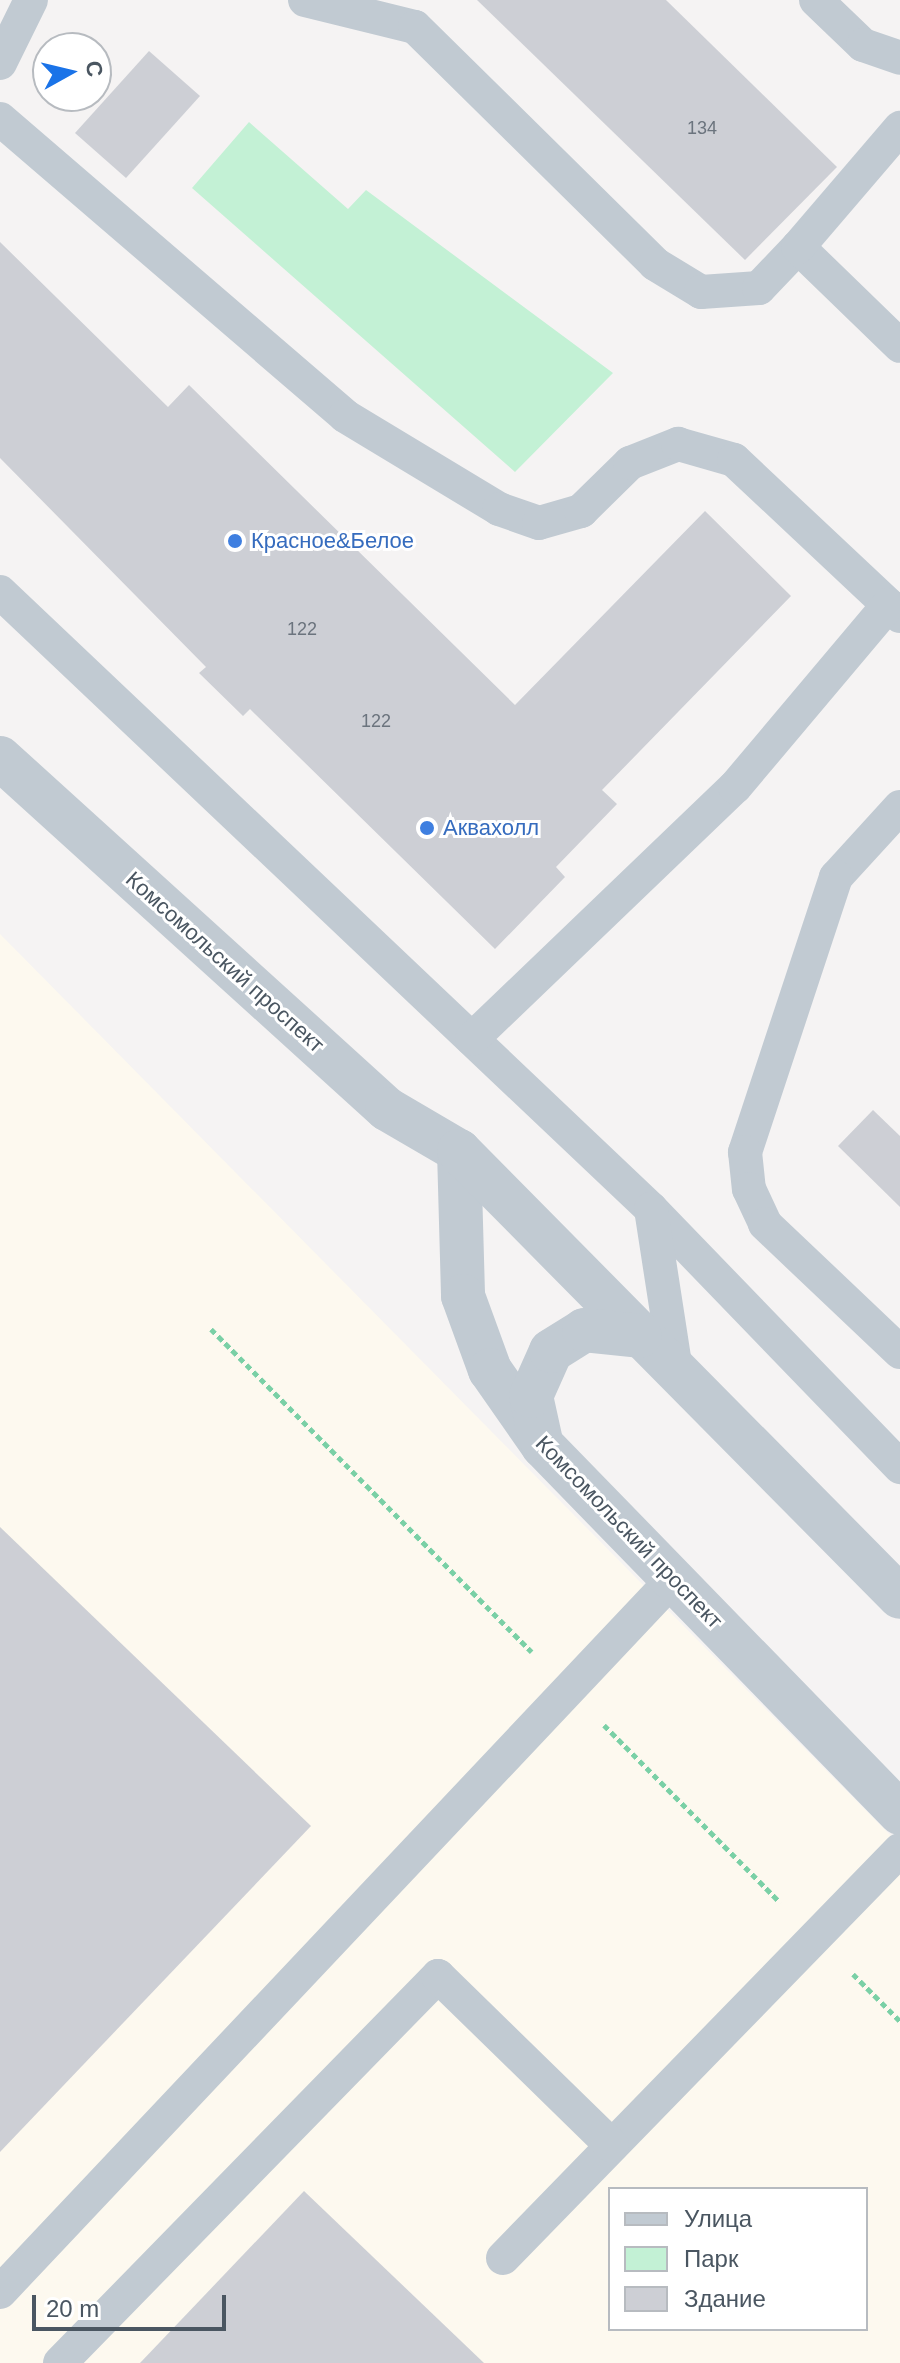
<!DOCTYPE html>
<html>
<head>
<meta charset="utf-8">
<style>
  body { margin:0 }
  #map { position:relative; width:900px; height:2363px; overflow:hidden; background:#f5f3f3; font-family:Helvetica,sans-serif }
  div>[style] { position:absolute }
  .commercial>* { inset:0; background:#fdf9ef }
  .green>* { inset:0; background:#c3f1d5 }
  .building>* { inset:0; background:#cdcfd5 }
  .path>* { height:5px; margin-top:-2.5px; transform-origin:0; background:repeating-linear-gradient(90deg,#7ad0a6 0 6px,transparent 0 10px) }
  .service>* { height:34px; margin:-17px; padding:0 17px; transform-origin:17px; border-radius:17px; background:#c1cad2 }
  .minor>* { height:44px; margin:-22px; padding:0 22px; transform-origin:22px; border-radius:22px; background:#c1cad2 }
  .tertiary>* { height:44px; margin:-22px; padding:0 22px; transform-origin:22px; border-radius:22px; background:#c1cad2 }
  .dots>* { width:22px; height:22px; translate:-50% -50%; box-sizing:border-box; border:4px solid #fff; border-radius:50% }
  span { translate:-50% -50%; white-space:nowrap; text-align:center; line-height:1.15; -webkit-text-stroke:6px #fff; paint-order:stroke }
  .number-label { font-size:18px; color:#6b747e }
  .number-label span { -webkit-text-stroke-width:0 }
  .shop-label { font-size:22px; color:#366cbe }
  .left { translate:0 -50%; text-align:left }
  .street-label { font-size:22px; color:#4a5661 }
  .legend { position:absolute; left:608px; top:2187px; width:260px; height:144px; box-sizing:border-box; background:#fff; border:2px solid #b7bbc0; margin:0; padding:10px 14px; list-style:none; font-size:24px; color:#4a5661 }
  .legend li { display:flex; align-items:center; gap:16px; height:40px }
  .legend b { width:40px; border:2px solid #b7bbc0 }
  .north { position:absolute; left:32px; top:32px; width:80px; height:80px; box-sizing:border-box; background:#fff; border:2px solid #b7bbc0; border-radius:50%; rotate:82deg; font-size:22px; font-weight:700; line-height:32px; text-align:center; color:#4a5661 }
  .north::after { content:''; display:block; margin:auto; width:28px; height:36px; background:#1a73e8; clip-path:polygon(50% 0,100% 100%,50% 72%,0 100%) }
  .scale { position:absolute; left:32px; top:2295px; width:194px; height:36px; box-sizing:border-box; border:4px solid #4a5661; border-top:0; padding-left:10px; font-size:24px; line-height:28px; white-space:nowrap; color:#4a5661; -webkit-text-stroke:6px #fff; paint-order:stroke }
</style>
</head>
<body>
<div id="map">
  <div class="commercial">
    <div style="clip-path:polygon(evenodd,0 934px,900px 1845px,900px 2363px,0 2363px,0 934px,610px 2189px,866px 2189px,866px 2329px,610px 2329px,610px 2189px)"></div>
  </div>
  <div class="green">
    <div style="clip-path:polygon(249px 122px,348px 209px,366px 190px,613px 373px,515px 472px,192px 188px)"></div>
  </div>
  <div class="building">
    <div style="clip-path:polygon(477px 0,666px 0,837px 167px,745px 260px)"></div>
    <div style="clip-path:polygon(149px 51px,200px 96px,126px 178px,75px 133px)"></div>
    <div style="clip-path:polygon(0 242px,168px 407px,189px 385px,515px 705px,705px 511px,791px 596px,602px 790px,617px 804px,556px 867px,565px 877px,495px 949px,250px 709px,243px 716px,199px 673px,206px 667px,0 458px)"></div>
    <div style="clip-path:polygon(873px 1110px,900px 1136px,900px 1207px,838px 1146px)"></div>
    <div style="clip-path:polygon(0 1527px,311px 1826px,0 2152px)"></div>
    <div style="clip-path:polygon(304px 2191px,484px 2363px,140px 2363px)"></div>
  </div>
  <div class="path">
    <div style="left:211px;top:1329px;width:455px;rotate:45.2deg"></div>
    <div style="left:604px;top:1725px;width:250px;rotate:45.2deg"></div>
    <div style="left:853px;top:1974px;width:66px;rotate:45deg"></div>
  </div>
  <div class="service">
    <div style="left:305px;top:0;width:113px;rotate:13.8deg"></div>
    <div style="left:415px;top:27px;width:337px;rotate:44.6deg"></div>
    <div style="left:655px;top:264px;width:54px;rotate:31.3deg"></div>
    <div style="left:701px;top:292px;width:58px;rotate:-3.9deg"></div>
    <div style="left:759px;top:288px;width:57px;rotate:-46.4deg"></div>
    <div style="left:798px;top:247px;width:142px;rotate:44.1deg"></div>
    <div style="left:816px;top:0;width:65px;rotate:43.8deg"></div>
    <div style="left:863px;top:45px;width:39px;rotate:19deg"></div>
    <div style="left:0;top:63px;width:70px;rotate:-63.8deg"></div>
    <div style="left:0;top:119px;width:455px;rotate:40.7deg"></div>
    <div style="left:345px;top:416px;width:180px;rotate:31.1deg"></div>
    <div style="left:499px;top:509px;width:42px;rotate:19.3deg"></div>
    <div style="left:539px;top:523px;width:44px;rotate:-15.9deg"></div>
    <div style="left:581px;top:511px;width:69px;rotate:-44.4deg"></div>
    <div style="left:630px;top:463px;width:52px;rotate:-21.6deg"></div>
    <div style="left:678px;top:444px;width:58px;rotate:15.9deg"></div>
    <div style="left:734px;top:460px;width:228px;rotate:43.2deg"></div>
    <div style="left:798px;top:247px;width:157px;rotate:-49.4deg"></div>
    <div style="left:0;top:592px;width:897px;rotate:43.46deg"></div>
    <div style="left:651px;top:1209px;width:359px;rotate:46deg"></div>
    <div style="left:900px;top:807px;width:95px;rotate:132.4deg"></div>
    <div style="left:836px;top:877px;width:290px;rotate:108.3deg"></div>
    <div style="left:745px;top:1152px;width:37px;rotate:84deg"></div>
    <div style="left:749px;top:1189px;width:38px;rotate:65deg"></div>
    <div style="left:765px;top:1224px;width:186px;rotate:43.5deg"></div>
    <div style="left:472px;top:1039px;width:364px;rotate:-43.8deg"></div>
    <div style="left:735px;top:787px;width:238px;rotate:-49.9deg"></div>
    <div style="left:651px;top:1209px;width:163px;rotate:81.2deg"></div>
    <div style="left:503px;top:2258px;width:569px;rotate:-45.78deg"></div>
    <div style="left:0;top:2292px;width:980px;rotate:-46.65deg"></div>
    <div style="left:60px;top:2363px;width:541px;rotate:-45.67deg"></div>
    <div style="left:438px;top:1976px;width:243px;rotate:44.3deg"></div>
  </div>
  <div class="minor">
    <div style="left:0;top:758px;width:522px;rotate:42.21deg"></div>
    <div style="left:387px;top:1109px;width:83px;rotate:30.3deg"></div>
  </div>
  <div class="tertiary">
    <div style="left:459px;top:1151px;width:145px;rotate:88.4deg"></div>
    <div style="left:463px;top:1296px;width:79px;rotate:70deg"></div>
    <div style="left:490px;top:1370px;width:93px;rotate:55.1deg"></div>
    <div style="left:543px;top:1446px;width:512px;rotate:45.79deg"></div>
    <div style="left:459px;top:1151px;width:627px;rotate:45.32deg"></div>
    <div style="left:540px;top:1437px;width:42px;rotate:-102.4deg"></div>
    <div style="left:531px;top:1396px;width:49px;rotate:-66deg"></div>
    <div style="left:551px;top:1351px;width:39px;rotate:-32deg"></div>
    <div style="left:584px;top:1330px;width:56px;rotate:6.1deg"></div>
  </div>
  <div class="dots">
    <div style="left:235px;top:541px;background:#3f7fe0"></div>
    <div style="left:427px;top:828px;background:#3f7fe0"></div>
  </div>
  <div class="number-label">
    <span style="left:702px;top:128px">134</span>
    <span style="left:302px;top:629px">122</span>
    <span style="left:376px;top:721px">122</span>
  </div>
  <div class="shop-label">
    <span class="left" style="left:251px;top:541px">Красное&amp;Белое</span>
    <span class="left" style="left:443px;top:828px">Аквахолл</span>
  </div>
  <div class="street-label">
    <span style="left:225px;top:962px;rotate:42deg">Комсомольский проспект</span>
    <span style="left:629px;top:1532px;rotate:46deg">Комсомольский проспект</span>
  </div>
  <ul class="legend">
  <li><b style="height:10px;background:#c1cad2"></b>Улица</li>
  <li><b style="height:22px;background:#c3f1d5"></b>Парк</li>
  <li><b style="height:22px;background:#cdcfd5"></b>Здание</li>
  </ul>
  <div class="north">С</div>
  <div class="scale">20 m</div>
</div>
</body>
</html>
